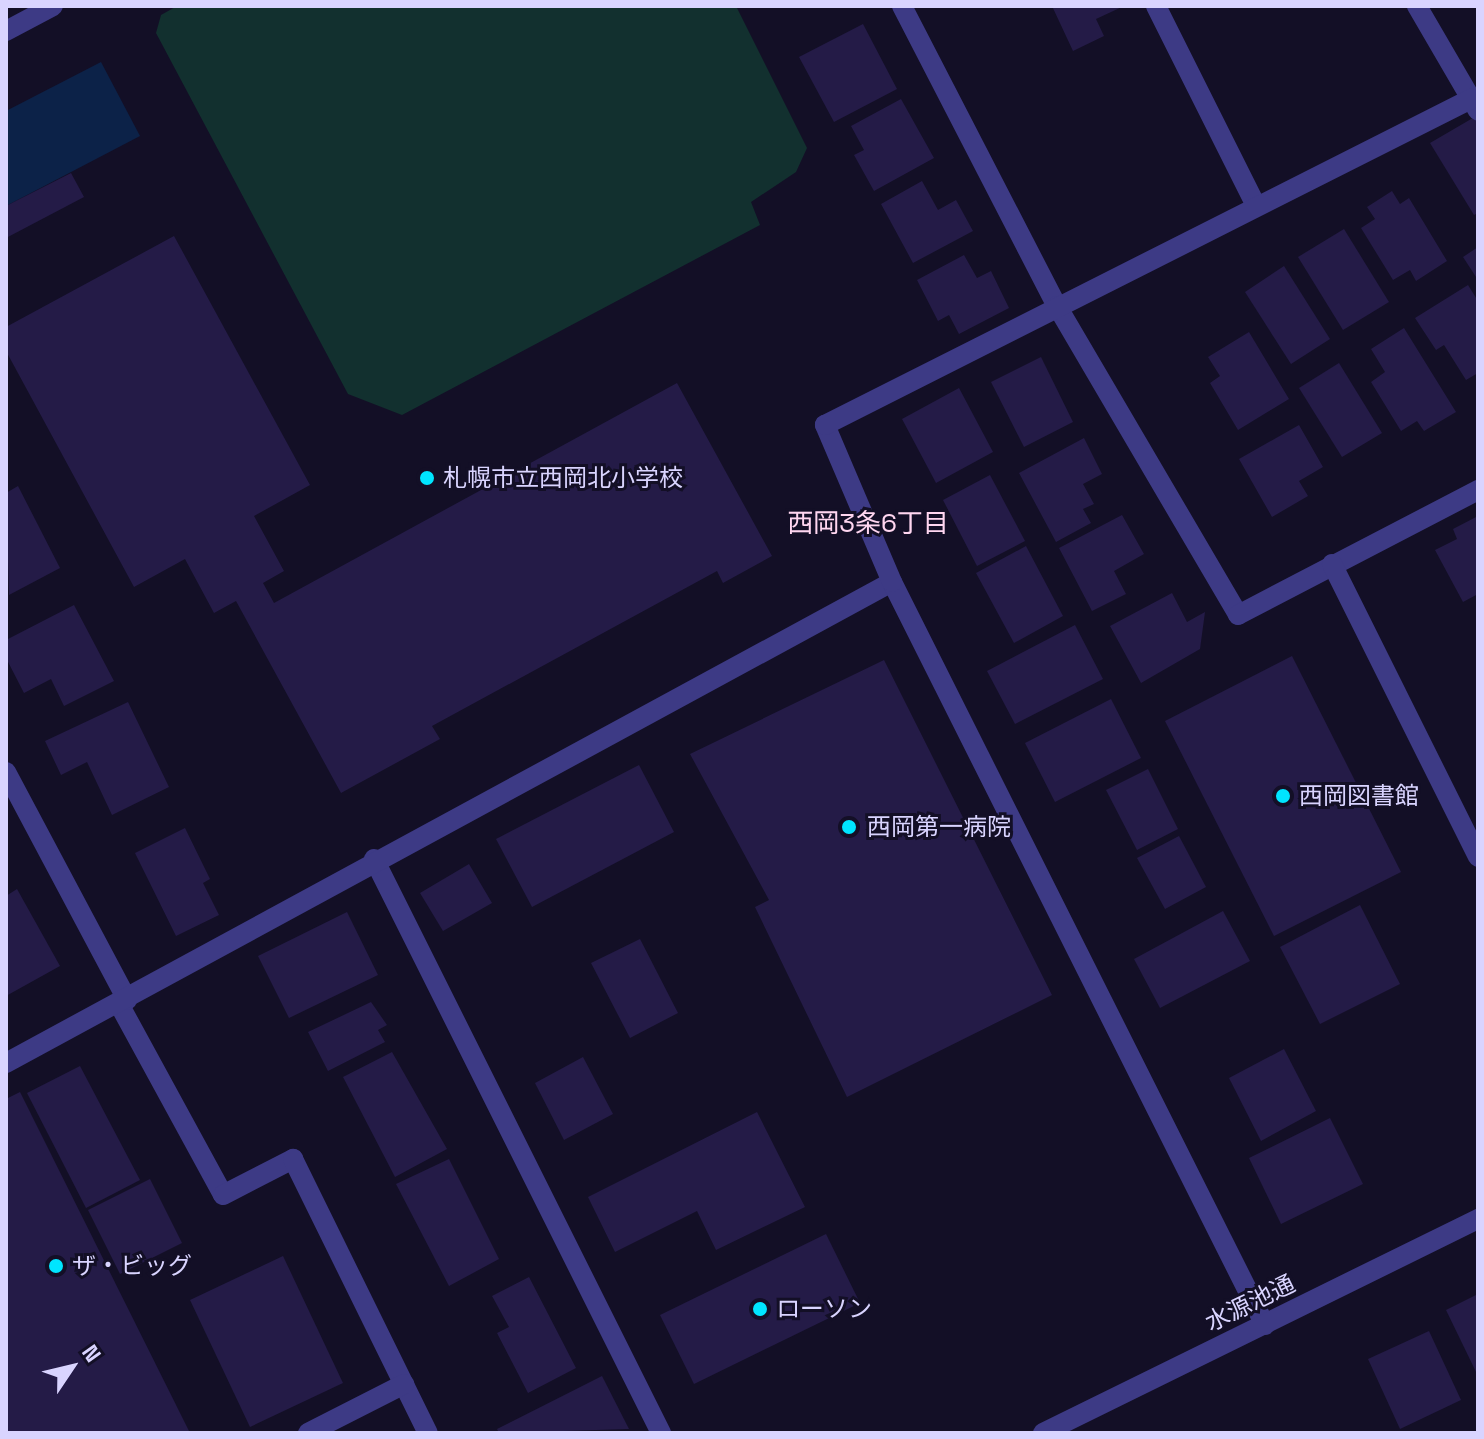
<!DOCTYPE html>
<html>
<head>
<meta charset="utf-8">
<style>
  body { margin:0 }
  #map { position:relative; width:1484px; height:1439px; overflow:hidden; background:#130f26; font-family:"Space Grotesk","Noto Sans JP",sans-serif }
  div>[style] { position:absolute }
  .green>* { inset:0; background:#12302f }
  .water>* { inset:0; background:#0c2248 }
  .building>* { inset:0; background:#241b47 }
  .service>* { height:20px; margin:-10px; padding:0 10px; transform-origin:10px; border-radius:10px; background:#3d3a85 }
  .minor>* { height:20px; margin:-10px; padding:0 10px; transform-origin:10px; border-radius:10px; background:#3d3a85 }
  .tertiary>* { height:20px; margin:-10px; padding:0 10px; transform-origin:10px; border-radius:10px; background:#3d3a85 }
  .dots>* { width:22px; height:22px; translate:-50% -50%; box-sizing:border-box; border:4px solid #130f26; border-radius:50% }
  span { translate:-50% -50%; white-space:nowrap; text-align:center; line-height:1.15; -webkit-text-stroke:6px #130f26; paint-order:stroke }
  .poi-label { font-size:24px; color:#d9d4ff }
  .left { translate:0 -50%; text-align:left }
  .street-label { font-size:24px; color:#d9d4ff }
  .neighbourhood-label { font-size:26px; color:#ffd6f0 }
  .frame { position:absolute; inset:0; border:8px solid #d9d4ff; pointer-events:none }
  .north { position:absolute; left:32px; top:1327px; width:80px; height:80px; -webkit-text-stroke:6px #130f26; paint-order:stroke; rotate:55deg; font-size:22px; font-weight:700; line-height:32px; text-align:center; color:#d9d4ff }
  .north::after { content:''; display:block; margin:auto; width:28px; height:36px; background:#d9d4ff; clip-path:polygon(50% 0,100% 100%,50% 72%,0 100%) }
</style>
</head>
<body>
<div id="map">
  <div class="green">
    <div style="clip-path:polygon(177px 6px,736px 6px,807px 148px,796px 172px,751px 202px,760px 225px,402px 415px,348px 394px,156px 33px,161px 15px)"></div>
  </div>
  <div class="water">
    <div style="clip-path:polygon(101px 62px,140px 136px,6px 206px,6px 111px)"></div>
  </div>
  <div class="building">
    <div style="clip-path:polygon(1052px 6px,1124px 6px,1096px 19px,1104px 36px,1073px 51px)"></div>
    <div style="clip-path:polygon(863px 24px,897px 89px,834px 122px,799px 57px)"></div>
    <div style="clip-path:polygon(901px 99px,934px 158px,874px 191px,854px 155px,864px 150px,851px 126px)"></div>
    <div style="clip-path:polygon(1478px 115px,1478px 213px,1474px 215px,1430px 143px)"></div>
    <div style="clip-path:polygon(71px 173px,84px 197px,6px 238px,6px 206px)"></div>
    <div style="clip-path:polygon(922px 181px,938px 210px,956px 200px,973px 231px,913px 263px,881px 204px)"></div>
    <div style="clip-path:polygon(1392px 191px,1400px 204px,1409px 198px,1447px 261px,1416px 281px,1410px 270px,1393px 280px,1361px 228px,1375px 219px,1367px 207px)"></div>
    <div style="clip-path:polygon(1344px 229px,1389px 302px,1343px 330px,1298px 257px)"></div>
    <div style="clip-path:polygon(174px 236px,310px 485px,254px 516px,284px 571px,263px 583px,274px 603px,677px 383px,772px 556px,723px 583px,717px 571px,432px 726px,440px 739px,341px 793px,236px 601px,214px 613px,185px 559px,134px 587px,6px 351px,6px 327px)"></div>
    <div style="clip-path:polygon(1478px 247px,1478px 280px,1463px 257px)"></div>
    <div style="clip-path:polygon(964px 255px,977px 278px,991px 271px,1009px 308px,959px 334px,949px 315px,938px 321px,917px 280px)"></div>
    <div style="clip-path:polygon(1284px 266px,1330px 339px,1291px 364px,1245px 292px)"></div>
    <div style="clip-path:polygon(1468px 285px,1478px 301px,1478px 373px,1466px 380px,1444px 345px,1436px 350px,1415px 318px)"></div>
    <div style="clip-path:polygon(1404px 328px,1456px 412px,1424px 431px,1417px 421px,1401px 431px,1371px 382px,1385px 372px,1371px 349px)"></div>
    <div style="clip-path:polygon(1249px 332px,1289px 399px,1238px 430px,1210px 383px,1220px 376px,1208px 357px)"></div>
    <div style="clip-path:polygon(1041px 357px,1073px 422px,1024px 447px,991px 382px)"></div>
    <div style="clip-path:polygon(1339px 363px,1382px 433px,1342px 457px,1299px 388px)"></div>
    <div style="clip-path:polygon(959px 388px,993px 452px,936px 483px,902px 419px)"></div>
    <div style="clip-path:polygon(1299px 425px,1323px 467px,1299px 481px,1308px 496px,1272px 517px,1239px 459px)"></div>
    <div style="clip-path:polygon(1084px 438px,1102px 474px,1083px 484px,1094px 504px,1083px 509px,1091px 523px,1056px 542px,1019px 473px)"></div>
    <div style="clip-path:polygon(990px 475px,1025px 541px,977px 566px,943px 500px)"></div>
    <div style="clip-path:polygon(18px 486px,60px 568px,9px 595px,6px 493px)"></div>
    <div style="clip-path:polygon(1122px 515px,1144px 554px,1114px 571px,1126px 594px,1092px 611px,1059px 548px)"></div>
    <div style="clip-path:polygon(1478px 516px,1478px 594px,1463px 602px,1435px 550px,1457px 539px,1453px 529px)"></div>
    <div style="clip-path:polygon(1026px 546px,1063px 616px,1014px 643px,976px 573px)"></div>
    <div style="clip-path:polygon(1172px 593px,1187px 622px,1205px 612px,1200px 649px,1141px 683px,1110px 626px)"></div>
    <div style="clip-path:polygon(74px 605px,114px 681px,64px 706px,51px 679px,24px 693px,6px 658px,6px 640px)"></div>
    <div style="clip-path:polygon(1075px 625px,1103px 679px,1015px 724px,987px 671px)"></div>
    <div style="clip-path:polygon(1292px 656px,1401px 872px,1274px 936px,1165px 721px)"></div>
    <div style="clip-path:polygon(884px 660px,1052px 995px,847px 1097px,755px 907px,769px 900px,690px 754px)"></div>
    <div style="clip-path:polygon(1111px 699px,1141px 758px,1055px 802px,1025px 743px)"></div>
    <div style="clip-path:polygon(128px 702px,169px 787px,112px 815px,87px 762px,61px 775px,45px 741px)"></div>
    <div style="clip-path:polygon(639px 765px,674px 832px,532px 907px,496px 839px)"></div>
    <div style="clip-path:polygon(1148px 769px,1178px 829px,1137px 850px,1106px 790px)"></div>
    <div style="clip-path:polygon(185px 828px,210px 879px,203px 883px,219px 915px,176px 936px,135px 853px)"></div>
    <div style="clip-path:polygon(1179px 836px,1206px 887px,1165px 909px,1137px 858px)"></div>
    <div style="clip-path:polygon(469px 864px,492px 903px,443px 931px,420px 893px)"></div>
    <div style="clip-path:polygon(17px 889px,60px 966px,6px 996px,6px 896px)"></div>
    <div style="clip-path:polygon(1360px 905px,1400px 984px,1320px 1024px,1280px 947px)"></div>
    <div style="clip-path:polygon(1223px 911px,1250px 961px,1160px 1008px,1134px 959px)"></div>
    <div style="clip-path:polygon(347px 912px,378px 975px,289px 1018px,258px 956px)"></div>
    <div style="clip-path:polygon(640px 939px,678px 1013px,630px 1038px,591px 963px)"></div>
    <div style="clip-path:polygon(371px 1002px,387px 1025px,378px 1030px,385px 1042px,328px 1071px,308px 1032px)"></div>
    <div style="clip-path:polygon(1284px 1049px,1316px 1111px,1261px 1141px,1229px 1078px)"></div>
    <div style="clip-path:polygon(392px 1052px,447px 1149px,395px 1177px,343px 1077px)"></div>
    <div style="clip-path:polygon(583px 1057px,613px 1114px,564px 1140px,535px 1083px)"></div>
    <div style="clip-path:polygon(80px 1066px,140px 1180px,86px 1208px,27px 1093px)"></div>
    <div style="clip-path:polygon(20px 1092px,190px 1433px,6px 1433px,6px 1099px)"></div>
    <div style="clip-path:polygon(757px 1112px,805px 1207px,716px 1250px,697px 1211px,615px 1252px,588px 1197px)"></div>
    <div style="clip-path:polygon(1330px 1118px,1363px 1184px,1281px 1224px,1249px 1158px)"></div>
    <div style="clip-path:polygon(449px 1159px,499px 1259px,449px 1286px,396px 1184px)"></div>
    <div style="clip-path:polygon(150px 1179px,182px 1243px,120px 1274px,88px 1210px)"></div>
    <div style="clip-path:polygon(826px 1234px,860px 1303px,694px 1384px,660px 1315px)"></div>
    <div style="clip-path:polygon(283px 1256px,343px 1383px,250px 1427px,190px 1300px)"></div>
    <div style="clip-path:polygon(529px 1277px,576px 1368px,528px 1393px,497px 1333px,509px 1327px,492px 1296px)"></div>
    <div style="clip-path:polygon(1478px 1294px,1478px 1376px,1446px 1310px)"></div>
    <div style="clip-path:polygon(1429px 1331px,1461px 1400px,1400px 1429px,1368px 1359px)"></div>
    <div style="clip-path:polygon(602px 1376px,629px 1429px,499px 1433px,497px 1429px)"></div>
  </div>
  <div class="service">
    <div style="left:119px;top:1004px;width:217px;rotate:61.4deg"></div>
    <div style="left:223px;top:1195px;width:79px;rotate:-27.2deg"></div>
    <div style="left:293px;top:1159px;width:305px;rotate:63.8deg"></div>
    <div style="left:308px;top:1433px;width:108px;rotate:-27deg"></div>
  </div>
  <div class="minor">
    <div style="left:902px;top:6px;width:338px;rotate:62.7deg"></div>
    <div style="left:1057px;top:306px;width:358px;rotate:59.6deg"></div>
    <div style="left:1238px;top:615px;width:271px;rotate:-27.5deg"></div>
    <div style="left:1156px;top:6px;width:224px;rotate:63.4deg"></div>
    <div style="left:1417px;top:6px;width:121px;rotate:59.8deg"></div>
    <div style="left:6px;top:31px;width:53px;rotate:-28deg"></div>
    <div style="left:1332px;top:564px;width:327px;rotate:63.5deg"></div>
    <div style="left:6px;top:772px;width:258px;rotate:62deg"></div>
    <div style="left:374px;top:859px;width:642px;rotate:63.43deg"></div>
    <div style="left:6px;top:1063px;width:1008px;rotate:-28.5deg"></div>
    <div style="left:1265px;top:1325px;width:831px;rotate:-116.66deg"></div>
    <div style="left:892px;top:582px;width:171px;rotate:-113.1deg"></div>
    <div style="left:825px;top:425px;width:724px;rotate:-26.78deg"></div>
  </div>
  <div class="tertiary">
    <div style="left:1043px;top:1433px;width:485px;rotate:-26.2deg"></div>
  </div>
  <div class="dots">
    <div style="left:427px;top:478px;background:#00e5ff"></div>
    <div style="left:1283px;top:796px;background:#00e5ff"></div>
    <div style="left:849px;top:827px;background:#00e5ff"></div>
    <div style="left:56px;top:1266px;background:#00e5ff"></div>
    <div style="left:760px;top:1309px;background:#00e5ff"></div>
  </div>
  <div class="poi-label">
    <span class="left" style="left:443px;top:478px">札幌市立西岡北小学校</span>
    <span class="left" style="left:1299px;top:796px">西岡図書館</span>
    <span class="left" style="left:867px;top:827px">西岡第一病院</span>
    <span class="left" style="left:72px;top:1266px">ザ・ビッグ</span>
    <span class="left" style="left:776px;top:1309px">ローソン</span>
  </div>
  <div class="street-label">
    <span style="left:1250px;top:1303px;rotate:-26deg">水源池通</span>
  </div>
  <div class="neighbourhood-label">
    <span style="left:868px;top:524px">西岡3条6丁目</span>
  </div>
  <div class="frame"></div>
  <div class="north">N</div>
</div>
</body>
</html>
